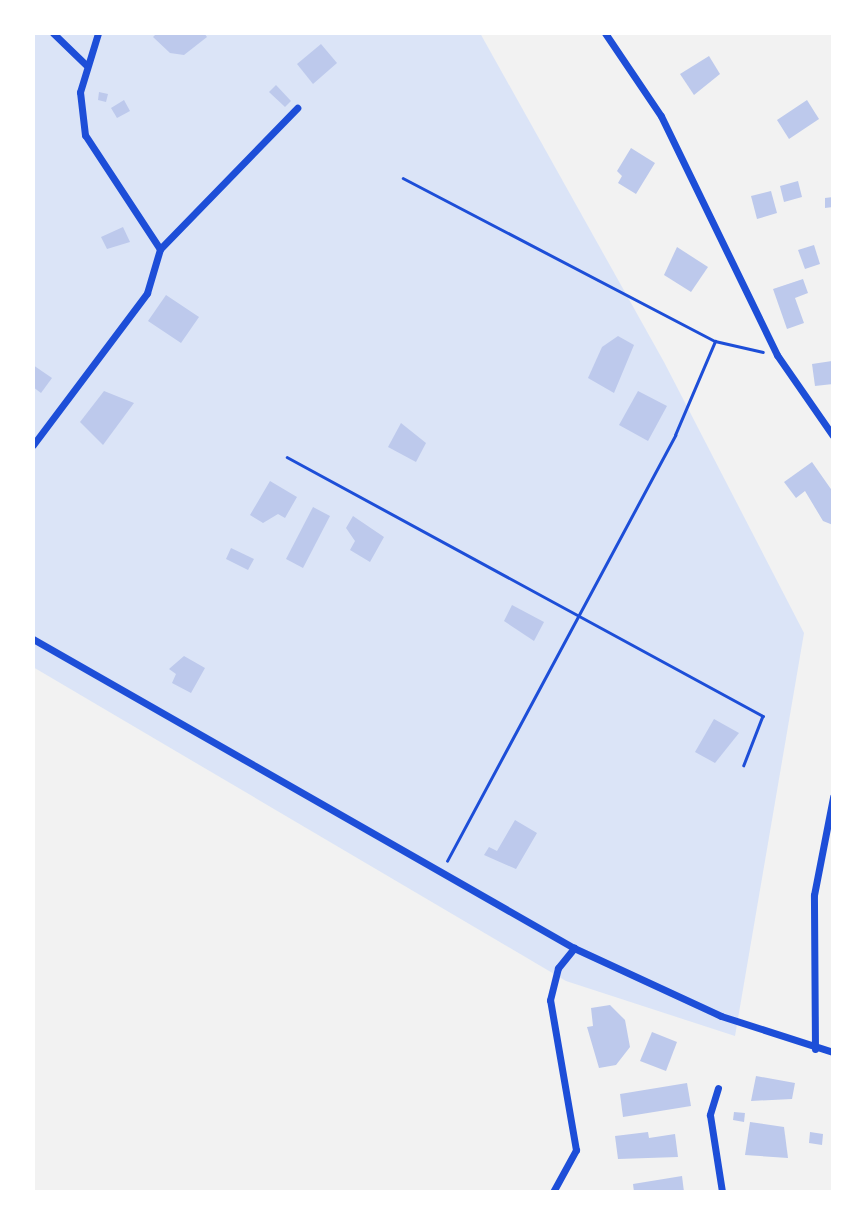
<!DOCTYPE html>
<html>
<head>
<meta charset="utf-8">
<style>
  body { margin:0 }
  #map { position:relative; width:866px; height:1225px; overflow:hidden; background:#f2f2f2; font-family:Manrope,sans-serif }
  div>[style] { position:absolute }
  .green>* { inset:0; background:#dbe4f7 }
  .building>* { inset:0; background:#bdc9ec }
  .path>* { height:2.5px; margin:-1.25px; padding:0 1.25px; transform-origin:1.25px; border-radius:1.25px; background:#1d4ed8 }
  .minor>* { height:7px; margin:-3.5px; padding:0 3.5px; transform-origin:3.5px; border-radius:3.5px; background:#1d4ed8 }
  span { translate:-50% -50%; white-space:nowrap; text-align:center; line-height:1.15; -webkit-text-stroke:7px #fff; paint-order:stroke }
  .frame { position:absolute; inset:0; border:35px solid #fff; pointer-events:none }
</style>
</head>
<body>
<div id="map">
  <div class="green">
    <div style="clip-path:polygon(33px 33px,480px 33px,664px 362px,804px 633px,735px 1036px,566px 981px,33px 667px)"></div>
  </div>
  <div class="building">
    <div style="clip-path:polygon(157px 33px,204px 33px,207px 37px,184px 55px,170px 53px,153px 37px)"></div>
    <div style="clip-path:polygon(321px 44px,337px 63px,313px 84px,297px 64px)"></div>
    <div style="clip-path:polygon(709px 56px,720px 74px,694px 95px,680px 74px)"></div>
    <div style="clip-path:polygon(276px 85px,291px 101px,285px 107px,269px 92px)"></div>
    <div style="clip-path:polygon(99px 92px,108px 94px,106px 102px,98px 100px)"></div>
    <div style="clip-path:polygon(124px 100px,130px 111px,117px 118px,111px 108px)"></div>
    <div style="clip-path:polygon(807px 100px,819px 119px,789px 139px,777px 120px)"></div>
    <div style="clip-path:polygon(631px 148px,655px 163px,636px 194px,618px 183px,622px 176px,617px 171px)"></div>
    <div style="clip-path:polygon(798px 181px,802px 197px,784px 202px,780px 186px)"></div>
    <div style="clip-path:polygon(771px 191px,777px 213px,757px 219px,751px 196px)"></div>
    <div style="clip-path:polygon(833px 197px,833px 207px,825px 208px,825px 198px)"></div>
    <div style="clip-path:polygon(123px 227px,130px 242px,107px 249px,101px 237px)"></div>
    <div style="clip-path:polygon(814px 245px,820px 264px,805px 269px,798px 250px)"></div>
    <div style="clip-path:polygon(677px 247px,708px 267px,691px 292px,664px 275px)"></div>
    <div style="clip-path:polygon(803px 279px,808px 293px,795px 298px,804px 323px,787px 329px,773px 289px)"></div>
    <div style="clip-path:polygon(166px 295px,199px 317px,181px 343px,148px 321px)"></div>
    <div style="clip-path:polygon(618px 336px,634px 345px,614px 393px,588px 378px,602px 347px)"></div>
    <div style="clip-path:polygon(832px 361px,833px 384px,815px 386px,812px 364px)"></div>
    <div style="clip-path:polygon(33px 365px,52px 378px,41px 393px,33px 387px)"></div>
    <div style="clip-path:polygon(104px 391px,134px 403px,103px 445px,80px 422px)"></div>
    <div style="clip-path:polygon(638px 391px,667px 406px,648px 441px,619px 425px)"></div>
    <div style="clip-path:polygon(401px 423px,426px 443px,416px 462px,388px 447px)"></div>
    <div style="clip-path:polygon(812px 462px,833px 492px,833px 525px,823px 521px,805px 491px,796px 498px,784px 482px)"></div>
    <div style="clip-path:polygon(270px 481px,297px 497px,285px 518px,278px 514px,263px 523px,250px 515px)"></div>
    <div style="clip-path:polygon(313px 507px,330px 516px,303px 568px,286px 559px)"></div>
    <div style="clip-path:polygon(353px 516px,384px 537px,370px 562px,350px 550px,355px 541px,346px 528px)"></div>
    <div style="clip-path:polygon(231px 548px,254px 559px,248px 570px,226px 559px)"></div>
    <div style="clip-path:polygon(512px 605px,544px 622px,534px 641px,504px 621px)"></div>
    <div style="clip-path:polygon(184px 656px,205px 668px,191px 693px,172px 683px,176px 674px,169px 669px)"></div>
    <div style="clip-path:polygon(714px 719px,739px 733px,715px 763px,695px 752px)"></div>
    <div style="clip-path:polygon(515px 820px,537px 833px,516px 869px,484px 855px,489px 847px,497px 851px)"></div>
    <div style="clip-path:polygon(610px 1005px,625px 1020px,630px 1047px,616px 1065px,599px 1068px,587px 1027px,593px 1026px,591px 1008px)"></div>
    <div style="clip-path:polygon(652px 1032px,677px 1042px,666px 1071px,640px 1061px)"></div>
    <div style="clip-path:polygon(756px 1076px,795px 1083px,792px 1099px,751px 1101px)"></div>
    <div style="clip-path:polygon(687px 1083px,691px 1106px,623px 1117px,620px 1094px)"></div>
    <div style="clip-path:polygon(734px 1112px,745px 1113px,744px 1122px,733px 1120px)"></div>
    <div style="clip-path:polygon(750px 1122px,784px 1127px,788px 1158px,745px 1155px)"></div>
    <div style="clip-path:polygon(648px 1132px,649px 1138px,675px 1134px,678px 1157px,618px 1159px,615px 1136px)"></div>
    <div style="clip-path:polygon(810px 1132px,823px 1134px,822px 1145px,809px 1143px)"></div>
    <div style="clip-path:polygon(682px 1176px,684px 1192px,634px 1192px,633px 1184px)"></div>
  </div>
  <div class="path">
    <div style="left:403px;top:178px;width:352px;rotate:27.6deg"></div>
    <div style="left:287px;top:457px;width:542px;rotate:28.55deg"></div>
    <div style="left:763px;top:716px;width:53px;rotate:111.2deg"></div>
    <div style="left:447px;top:861px;width:483px;rotate:-61.8deg"></div>
    <div style="left:675px;top:435px;width:102px;rotate:-66.9deg"></div>
    <div style="left:715px;top:341px;width:49px;rotate:12.9deg"></div>
  </div>
  <div class="minor">
    <div style="left:53px;top:33px;width:45px;rotate:44.1deg"></div>
    <div style="left:605px;top:33px;width:100px;rotate:56deg"></div>
    <div style="left:661px;top:116px;width:266px;rotate:64.1deg"></div>
    <div style="left:777px;top:355px;width:98px;rotate:55.3deg"></div>
    <div style="left:160px;top:249px;width:197px;rotate:-45.8deg"></div>
    <div style="left:33px;top:445px;width:190px;rotate:-53.1deg"></div>
    <div style="left:147px;top:293px;width:46px;rotate:-73.5deg"></div>
    <div style="left:160px;top:249px;width:136px;rotate:-123.3deg"></div>
    <div style="left:85px;top:135px;width:43px;rotate:-96.6deg"></div>
    <div style="left:80px;top:92px;width:62px;rotate:-73deg"></div>
    <div style="left:33px;top:639px;width:623px;rotate:29.73deg"></div>
    <div style="left:574px;top:948px;width:162px;rotate:24.8deg"></div>
    <div style="left:721px;top:1016px;width:118px;rotate:17.8deg"></div>
    <div style="left:815px;top:1049px;width:154px;rotate:-90.4deg"></div>
    <div style="left:814px;top:895px;width:100px;rotate:-79deg"></div>
    <div style="left:718px;top:1088px;width:28px;rotate:107deg"></div>
    <div style="left:710px;top:1115px;width:78px;rotate:81.1deg"></div>
    <div style="left:553px;top:1192px;width:48px;rotate:-61.3deg"></div>
    <div style="left:576px;top:1150px;width:152px;rotate:-99.8deg"></div>
    <div style="left:550px;top:1000px;width:33px;rotate:-76deg"></div>
    <div style="left:558px;top:968px;width:26px;rotate:-51deg"></div>
  </div>
  <div class="frame"></div>
</div>
</body>
</html>
